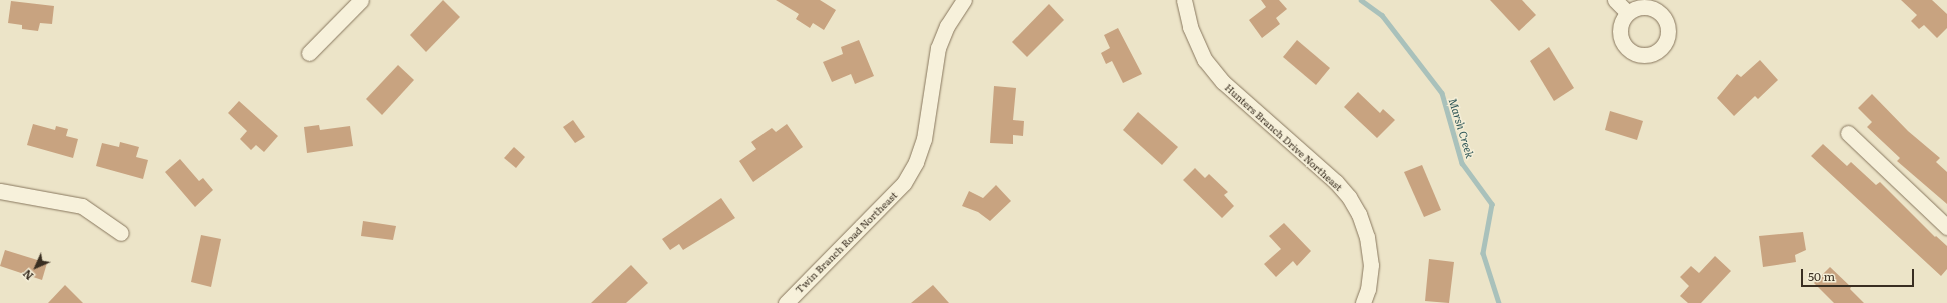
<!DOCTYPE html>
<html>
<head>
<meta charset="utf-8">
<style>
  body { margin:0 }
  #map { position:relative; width:1947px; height:303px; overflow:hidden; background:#ece4c8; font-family:Literata,serif }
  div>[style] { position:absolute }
  .stream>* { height:4.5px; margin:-2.25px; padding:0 2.25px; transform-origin:2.25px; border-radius:2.25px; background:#a9c1bb }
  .building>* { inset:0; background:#c8a380 }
  .roads { filter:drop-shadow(0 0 1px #88775e) drop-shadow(0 0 1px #88775e) }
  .minor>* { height:15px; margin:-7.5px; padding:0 7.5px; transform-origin:7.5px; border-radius:7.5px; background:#f7f1db }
  .minor>.ring { margin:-7.5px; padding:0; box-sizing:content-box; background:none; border:15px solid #f7f1db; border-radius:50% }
  span { translate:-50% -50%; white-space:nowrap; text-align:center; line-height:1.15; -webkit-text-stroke:3px #f4eed7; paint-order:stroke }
  .street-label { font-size:10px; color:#392e21 }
  .water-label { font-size:11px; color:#315858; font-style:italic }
  .north { position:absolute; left:16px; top:247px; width:40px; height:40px; -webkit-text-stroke:3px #f4eed7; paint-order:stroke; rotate:225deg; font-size:11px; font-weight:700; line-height:16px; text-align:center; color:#392e21 }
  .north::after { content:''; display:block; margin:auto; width:14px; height:18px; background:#392e21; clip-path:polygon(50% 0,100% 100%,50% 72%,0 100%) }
  .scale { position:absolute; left:1801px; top:269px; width:113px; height:18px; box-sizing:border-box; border:2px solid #392e21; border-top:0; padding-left:5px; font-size:12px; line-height:14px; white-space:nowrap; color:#392e21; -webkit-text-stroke:3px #f4eed7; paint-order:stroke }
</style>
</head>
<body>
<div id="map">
  <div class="stream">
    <div style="left:1361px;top:0;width:26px;rotate:36deg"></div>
    <div style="left:1382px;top:15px;width:98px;rotate:52.4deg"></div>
    <div style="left:1442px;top:93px;width:73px;rotate:74.1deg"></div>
    <div style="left:1462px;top:163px;width:51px;rotate:53.8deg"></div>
    <div style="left:1492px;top:204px;width:50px;rotate:100.4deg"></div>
    <div style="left:1483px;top:253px;width:52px;rotate:72.3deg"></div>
  </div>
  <div class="building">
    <div style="clip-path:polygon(443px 0,460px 17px,426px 52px,410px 35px)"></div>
    <div style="clip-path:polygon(776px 0,820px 0,836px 10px,824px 30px,813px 23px,810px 28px,796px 19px,799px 14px)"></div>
    <div style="clip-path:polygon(1261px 0,1279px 0,1287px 9px,1276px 18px,1280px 24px,1262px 38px,1249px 20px,1266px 7px)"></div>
    <div style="clip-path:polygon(1490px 0,1522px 0,1536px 15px,1519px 31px)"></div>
    <div style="clip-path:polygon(1901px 0,1932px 0,1947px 14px,1947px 28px,1937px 38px,1924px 25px,1919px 29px,1911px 21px,1917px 15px)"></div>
    <div style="clip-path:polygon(11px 1px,54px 6px,52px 24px,40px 23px,38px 31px,22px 29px,22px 25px,8px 23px)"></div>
    <div style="clip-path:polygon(1049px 4px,1064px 20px,1027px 57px,1012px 42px)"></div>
    <div style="clip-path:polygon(1118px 28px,1142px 74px,1123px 83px,1112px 61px,1106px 64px,1101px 53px,1110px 48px,1104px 35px)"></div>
    <div style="clip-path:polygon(859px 40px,874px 76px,855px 84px,851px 74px,832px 82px,823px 62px,843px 54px,841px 47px)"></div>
    <div style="clip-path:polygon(1297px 40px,1330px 68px,1316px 85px,1283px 57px)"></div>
    <div style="clip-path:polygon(1549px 47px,1574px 88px,1554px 101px,1530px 61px)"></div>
    <div style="clip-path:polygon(1760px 60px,1778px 80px,1758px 99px,1755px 96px,1734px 116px,1717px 98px,1737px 74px,1741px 77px)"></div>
    <div style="clip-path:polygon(398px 65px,414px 80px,382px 115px,366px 99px)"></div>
    <div style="clip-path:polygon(994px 86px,1016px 88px,1013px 120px,1024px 121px,1023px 136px,1013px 135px,1013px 144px,990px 143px)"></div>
    <div style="clip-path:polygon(1358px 92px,1380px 113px,1383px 109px,1395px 120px,1377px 138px,1344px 107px)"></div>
    <div style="clip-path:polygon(1872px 94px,1908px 131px,1940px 158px,1936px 162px,1947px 172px,1947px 204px,1897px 161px,1900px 158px,1867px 127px,1872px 122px,1858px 108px)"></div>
    <div style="clip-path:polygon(239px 101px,278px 136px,264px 152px,256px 145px,251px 150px,240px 139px,247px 131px,228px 113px)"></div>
    <div style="clip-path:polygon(1610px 111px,1643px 121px,1637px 140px,1605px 130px)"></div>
    <div style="clip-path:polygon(1138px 112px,1178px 147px,1162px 165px,1123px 130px)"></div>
    <div style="clip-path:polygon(573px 120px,585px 137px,575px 143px,563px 127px)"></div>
    <div style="clip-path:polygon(33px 124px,55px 130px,56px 126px,68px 129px,66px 136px,78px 139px,73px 158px,27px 145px)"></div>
    <div style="clip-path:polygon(787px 124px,803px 147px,753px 182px,739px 161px,756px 149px,751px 142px,772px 128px,776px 132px)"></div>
    <div style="clip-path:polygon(319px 125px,320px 130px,350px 126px,353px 146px,307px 153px,304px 127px)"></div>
    <div style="clip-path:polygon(120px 142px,139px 147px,136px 157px,148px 160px,143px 179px,96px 166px,102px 143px,119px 147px)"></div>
    <div style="clip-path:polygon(1823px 144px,1847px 166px,1851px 162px,1876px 185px,1880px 182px,1935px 237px,1936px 236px,1947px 246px,1947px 269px,1941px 276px,1811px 156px)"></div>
    <div style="clip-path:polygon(514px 147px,525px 157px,516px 168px,504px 158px)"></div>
    <div style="clip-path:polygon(180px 159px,199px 181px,203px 178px,213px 190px,195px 207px,165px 172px)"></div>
    <div style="clip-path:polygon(1422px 165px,1441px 210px,1424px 217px,1404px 172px)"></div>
    <div style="clip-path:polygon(1195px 168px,1205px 178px,1209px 174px,1228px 192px,1224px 195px,1234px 206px,1222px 218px,1183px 180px)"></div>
    <div style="clip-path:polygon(996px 185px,1011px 201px,990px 221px,978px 212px,962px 206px,969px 191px,983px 198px)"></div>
    <div style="clip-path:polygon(721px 198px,735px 218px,683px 250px,679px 244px,670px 250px,662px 239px)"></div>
    <div style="clip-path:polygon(363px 221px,396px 226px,393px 240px,361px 236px)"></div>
    <div style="clip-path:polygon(1284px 223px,1311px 251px,1297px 266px,1293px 261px,1276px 277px,1264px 264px,1281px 249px,1269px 236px)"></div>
    <div style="clip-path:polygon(1803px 232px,1806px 250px,1795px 255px,1796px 262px,1763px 267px,1759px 236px)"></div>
    <div style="clip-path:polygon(201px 235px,221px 239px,211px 287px,191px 282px)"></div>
    <div style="clip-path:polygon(5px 250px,47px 263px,42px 280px,0 266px)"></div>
    <div style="clip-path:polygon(1715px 256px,1731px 271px,1701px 303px,1688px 303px,1680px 296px,1689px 286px,1680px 277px,1691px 266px,1699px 273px)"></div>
    <div style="clip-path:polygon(1429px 259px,1454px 262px,1449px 303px,1425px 301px)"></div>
    <div style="clip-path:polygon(631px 265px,648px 283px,626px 303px,591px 303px)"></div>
    <div style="clip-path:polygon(1830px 267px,1851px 287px,1850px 289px,1864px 303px,1834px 303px,1814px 283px)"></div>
    <div style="clip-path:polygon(65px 285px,83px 303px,48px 303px)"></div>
    <div style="clip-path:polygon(933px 285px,949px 303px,911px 303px)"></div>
  </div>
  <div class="roads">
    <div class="minor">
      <div style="left:1184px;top:0;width:28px;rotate:77deg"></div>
      <div style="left:1190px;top:27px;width:36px;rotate:66deg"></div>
      <div style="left:1205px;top:60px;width:28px;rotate:51deg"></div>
      <div style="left:1223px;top:82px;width:151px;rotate:41.5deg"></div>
      <div style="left:1336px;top:182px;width:20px;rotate:49deg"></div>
      <div style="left:1349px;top:197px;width:20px;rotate:60deg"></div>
      <div style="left:1359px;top:214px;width:24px;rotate:71deg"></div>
      <div style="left:1367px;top:237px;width:28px;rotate:82deg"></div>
      <div style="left:1371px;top:265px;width:24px;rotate:97deg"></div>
      <div style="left:1368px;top:289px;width:15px;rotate:110deg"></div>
      <div style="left:1615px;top:0;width:18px;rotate:45deg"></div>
      <div class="ring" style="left:1620px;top:7px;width:33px;height:33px"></div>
      <div style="left:309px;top:53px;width:74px;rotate:-45.5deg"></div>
      <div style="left:1848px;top:133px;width:137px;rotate:43.5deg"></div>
      <div style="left:0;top:191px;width:83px;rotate:10.4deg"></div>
      <div style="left:82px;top:206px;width:47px;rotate:34.7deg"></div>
      <div style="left:786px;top:303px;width:168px;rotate:-45.5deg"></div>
      <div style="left:904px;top:183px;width:24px;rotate:-60deg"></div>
      <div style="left:916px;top:162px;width:24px;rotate:-71deg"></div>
      <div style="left:924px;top:139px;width:92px;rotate:-81.3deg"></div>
      <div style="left:938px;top:48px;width:24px;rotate:-68deg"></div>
      <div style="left:947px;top:26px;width:31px;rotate:-57deg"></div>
    </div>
  </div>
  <div class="street-label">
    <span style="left:1284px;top:137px;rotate:42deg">Hunters Branch Drive Northeast</span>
    <span style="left:846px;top:242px;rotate:-45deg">Twin Branch Road Northeast</span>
  </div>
  <div class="water-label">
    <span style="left:1462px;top:128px;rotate:73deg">Marsh Creek</span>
  </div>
  <div class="north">N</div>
  <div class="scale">50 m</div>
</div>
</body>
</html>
